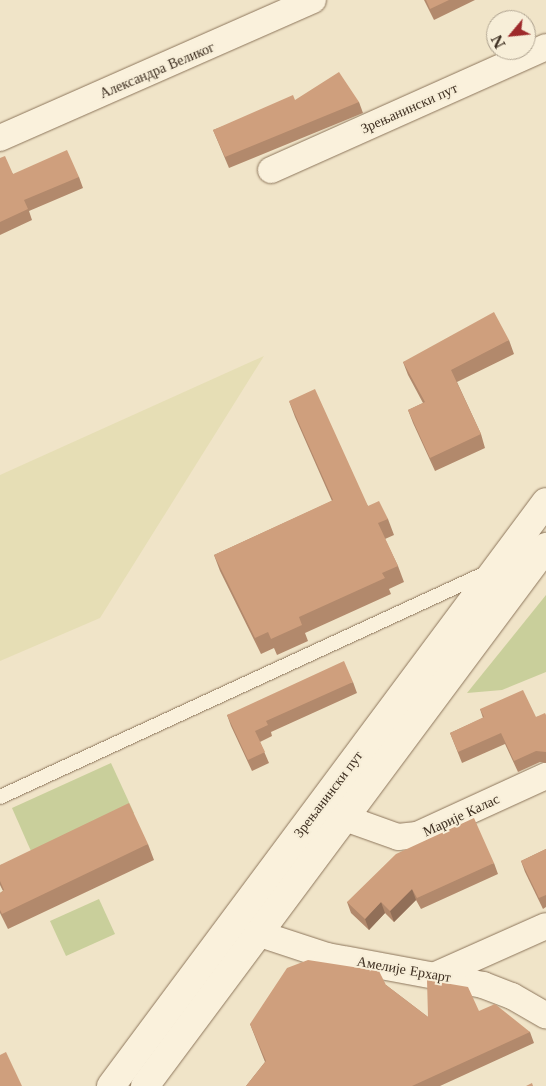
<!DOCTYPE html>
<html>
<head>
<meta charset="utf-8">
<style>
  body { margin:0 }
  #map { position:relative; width:546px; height:1086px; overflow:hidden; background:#f0e4c8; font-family:"Libre Baskerville",serif }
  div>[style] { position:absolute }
  .farmland>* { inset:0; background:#e6deb5 }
  .green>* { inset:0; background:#c9cf9b }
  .roads { filter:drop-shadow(0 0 1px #8d765c) drop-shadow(0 0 1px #8d765c) }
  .lane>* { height:14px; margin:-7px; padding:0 7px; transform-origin:7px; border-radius:7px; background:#faf1dc }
  .street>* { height:26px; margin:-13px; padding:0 13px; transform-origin:13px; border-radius:13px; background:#faf1dc }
  .secondary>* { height:28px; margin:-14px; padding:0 14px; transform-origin:14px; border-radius:14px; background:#faf1dc }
  .wall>* { inset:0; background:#b2896c }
  .shaded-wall>* { inset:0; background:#916f58 }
  .building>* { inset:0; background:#cf9f7d }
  span { translate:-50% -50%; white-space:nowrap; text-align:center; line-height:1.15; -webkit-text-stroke:4px #f7eed8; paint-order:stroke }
  .street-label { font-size:14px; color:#3d2e20 }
  .north { position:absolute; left:486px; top:10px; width:50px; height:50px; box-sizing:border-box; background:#f7eed8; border:1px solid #ada18e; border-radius:50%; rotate:242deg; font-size:14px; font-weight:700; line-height:20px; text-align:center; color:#3d2e20 }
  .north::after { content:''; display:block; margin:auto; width:18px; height:22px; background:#9e2a2b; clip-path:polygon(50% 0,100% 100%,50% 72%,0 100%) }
</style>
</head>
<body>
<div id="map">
  <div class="farmland">
    <div style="clip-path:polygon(264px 356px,100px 618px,0 661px,0 475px)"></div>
  </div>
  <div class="green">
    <div style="clip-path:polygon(546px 595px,546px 672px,502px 690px,467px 693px)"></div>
    <div style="clip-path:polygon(111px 763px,134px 813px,34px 858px,12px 808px)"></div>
    <div style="clip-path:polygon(99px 899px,115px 934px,66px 956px,50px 921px)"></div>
  </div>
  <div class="roads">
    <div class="lane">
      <div style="left:0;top:797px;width:537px;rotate:-24.75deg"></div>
    </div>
    <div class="street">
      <div style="left:0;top:138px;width:342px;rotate:-23.8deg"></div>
      <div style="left:271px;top:170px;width:301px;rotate:-24.1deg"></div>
      <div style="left:345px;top:818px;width:56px;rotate:19.7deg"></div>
      <div style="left:398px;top:837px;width:19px;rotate:-6deg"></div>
      <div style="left:417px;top:835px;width:142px;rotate:-24.6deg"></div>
      <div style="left:257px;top:933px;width:74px;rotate:18.2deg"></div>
      <div style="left:327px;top:956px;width:159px;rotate:10.5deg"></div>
      <div style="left:483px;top:985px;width:31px;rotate:21deg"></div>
      <div style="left:512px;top:996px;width:39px;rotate:30deg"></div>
      <div style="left:436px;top:975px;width:120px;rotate:-24deg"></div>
    </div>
    <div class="secondary">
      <div style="left:111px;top:1086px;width:728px;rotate:-53.32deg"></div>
      <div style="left:145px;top:1086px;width:672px;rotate:-53.35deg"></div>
    </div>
  </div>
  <div class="wall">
    <div style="clip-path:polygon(424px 0,475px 0,434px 20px)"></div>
    <div style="clip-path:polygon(295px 100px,359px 102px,363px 113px,229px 168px,213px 130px)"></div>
    <div style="clip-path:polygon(0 158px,13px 174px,79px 177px,83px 188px,29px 211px,32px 220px,0 235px)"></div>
    <div style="clip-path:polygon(509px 340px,514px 354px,457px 382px,481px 434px,485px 448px,435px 471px,413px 423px,408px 410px,423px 403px,408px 375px,403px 362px)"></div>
    <div style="clip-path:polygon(289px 401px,368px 506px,388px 519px,394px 535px,385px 539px,398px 566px,404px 582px,389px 589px,391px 594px,305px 633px,308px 641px,277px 655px,274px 648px,261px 654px,220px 571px,214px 555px,332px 501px,295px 417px)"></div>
    <div style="clip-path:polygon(353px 682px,357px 693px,271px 732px,272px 736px,260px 742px,269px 763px,252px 771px,231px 726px,227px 715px)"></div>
    <div style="clip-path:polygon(480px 709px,536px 717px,546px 715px,546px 763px,540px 762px,518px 772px,505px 744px,462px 763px,450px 733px,483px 718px)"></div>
    <div style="clip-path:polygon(148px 844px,154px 860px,8px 929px,0 913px,0 893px,3px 891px,0 885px,0 865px)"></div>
    <div style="clip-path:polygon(546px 849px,546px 907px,543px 909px,525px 872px,521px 861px)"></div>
    <div style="clip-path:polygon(494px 863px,498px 874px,421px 909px,416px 900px,394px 922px,385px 913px,369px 930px,351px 913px,347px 902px)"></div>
    <div style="clip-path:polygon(386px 985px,428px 1017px,479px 1011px,530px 1032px,534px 1043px,440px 1086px,246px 1086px,265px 1062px,250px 1024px)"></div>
  </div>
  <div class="shaded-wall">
    <div style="clip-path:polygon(412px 889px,416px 900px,394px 922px,390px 911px)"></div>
    <div style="clip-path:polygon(381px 902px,385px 913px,369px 930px,365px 919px)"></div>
  </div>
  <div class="building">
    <div style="clip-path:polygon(426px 0,449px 0,430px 9px)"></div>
    <div style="clip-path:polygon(339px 72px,359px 102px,225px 157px,213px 130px,293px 95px,295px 100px)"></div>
    <div style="clip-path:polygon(67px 150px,79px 177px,24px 200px,28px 209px,0 222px,0 158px,5px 156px,13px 174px)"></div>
    <div style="clip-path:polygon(494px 312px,509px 340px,451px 370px,481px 434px,430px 458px,408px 410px,425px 402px,403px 362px)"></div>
    <div style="clip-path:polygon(315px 389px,368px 506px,379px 501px,388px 519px,378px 523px,398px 566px,382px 573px,385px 578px,299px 617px,302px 625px,271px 639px,268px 632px,255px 638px,214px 555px,333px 500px,289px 401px)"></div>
    <div style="clip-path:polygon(344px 661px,353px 682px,266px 721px,268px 725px,255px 731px,265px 752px,248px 760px,227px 715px)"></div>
    <div style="clip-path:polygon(523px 690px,536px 717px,545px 713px,546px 715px,546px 752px,536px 751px,514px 761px,501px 733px,458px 752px,450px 733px,484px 717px,480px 709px)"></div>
    <div style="clip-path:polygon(129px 803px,148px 844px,2px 914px,0 910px,0 893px,4px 890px,0 881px,0 865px)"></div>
    <div style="clip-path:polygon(474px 818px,494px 863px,417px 898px,412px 889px,390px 911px,381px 902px,365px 919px,347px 902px,396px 854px)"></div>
    <div style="clip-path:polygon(546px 849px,546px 895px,539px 898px,521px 861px)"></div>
    <div style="clip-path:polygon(308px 960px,379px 971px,386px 985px,428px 1017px,427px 980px,468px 987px,479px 1011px,495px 1004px,530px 1032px,412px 1086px,246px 1086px,266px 1061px,250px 1024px,287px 968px)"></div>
    <div style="clip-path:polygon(6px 1052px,22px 1086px,0 1086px,0 1055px)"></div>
    <div style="clip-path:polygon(532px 1083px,533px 1086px,526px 1086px)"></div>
  </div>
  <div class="street-label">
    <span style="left:157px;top:70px;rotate:-23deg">Александра Великог</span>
    <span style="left:409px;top:108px;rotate:-24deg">Зрењанински пут</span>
    <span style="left:328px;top:794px;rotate:-53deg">Зрењанински пут</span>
    <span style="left:461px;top:815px;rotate:-25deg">Марије Калас</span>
    <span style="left:404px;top:969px;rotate:10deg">Амелије Ерхарт</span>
  </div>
  <div class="north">N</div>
</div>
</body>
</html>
